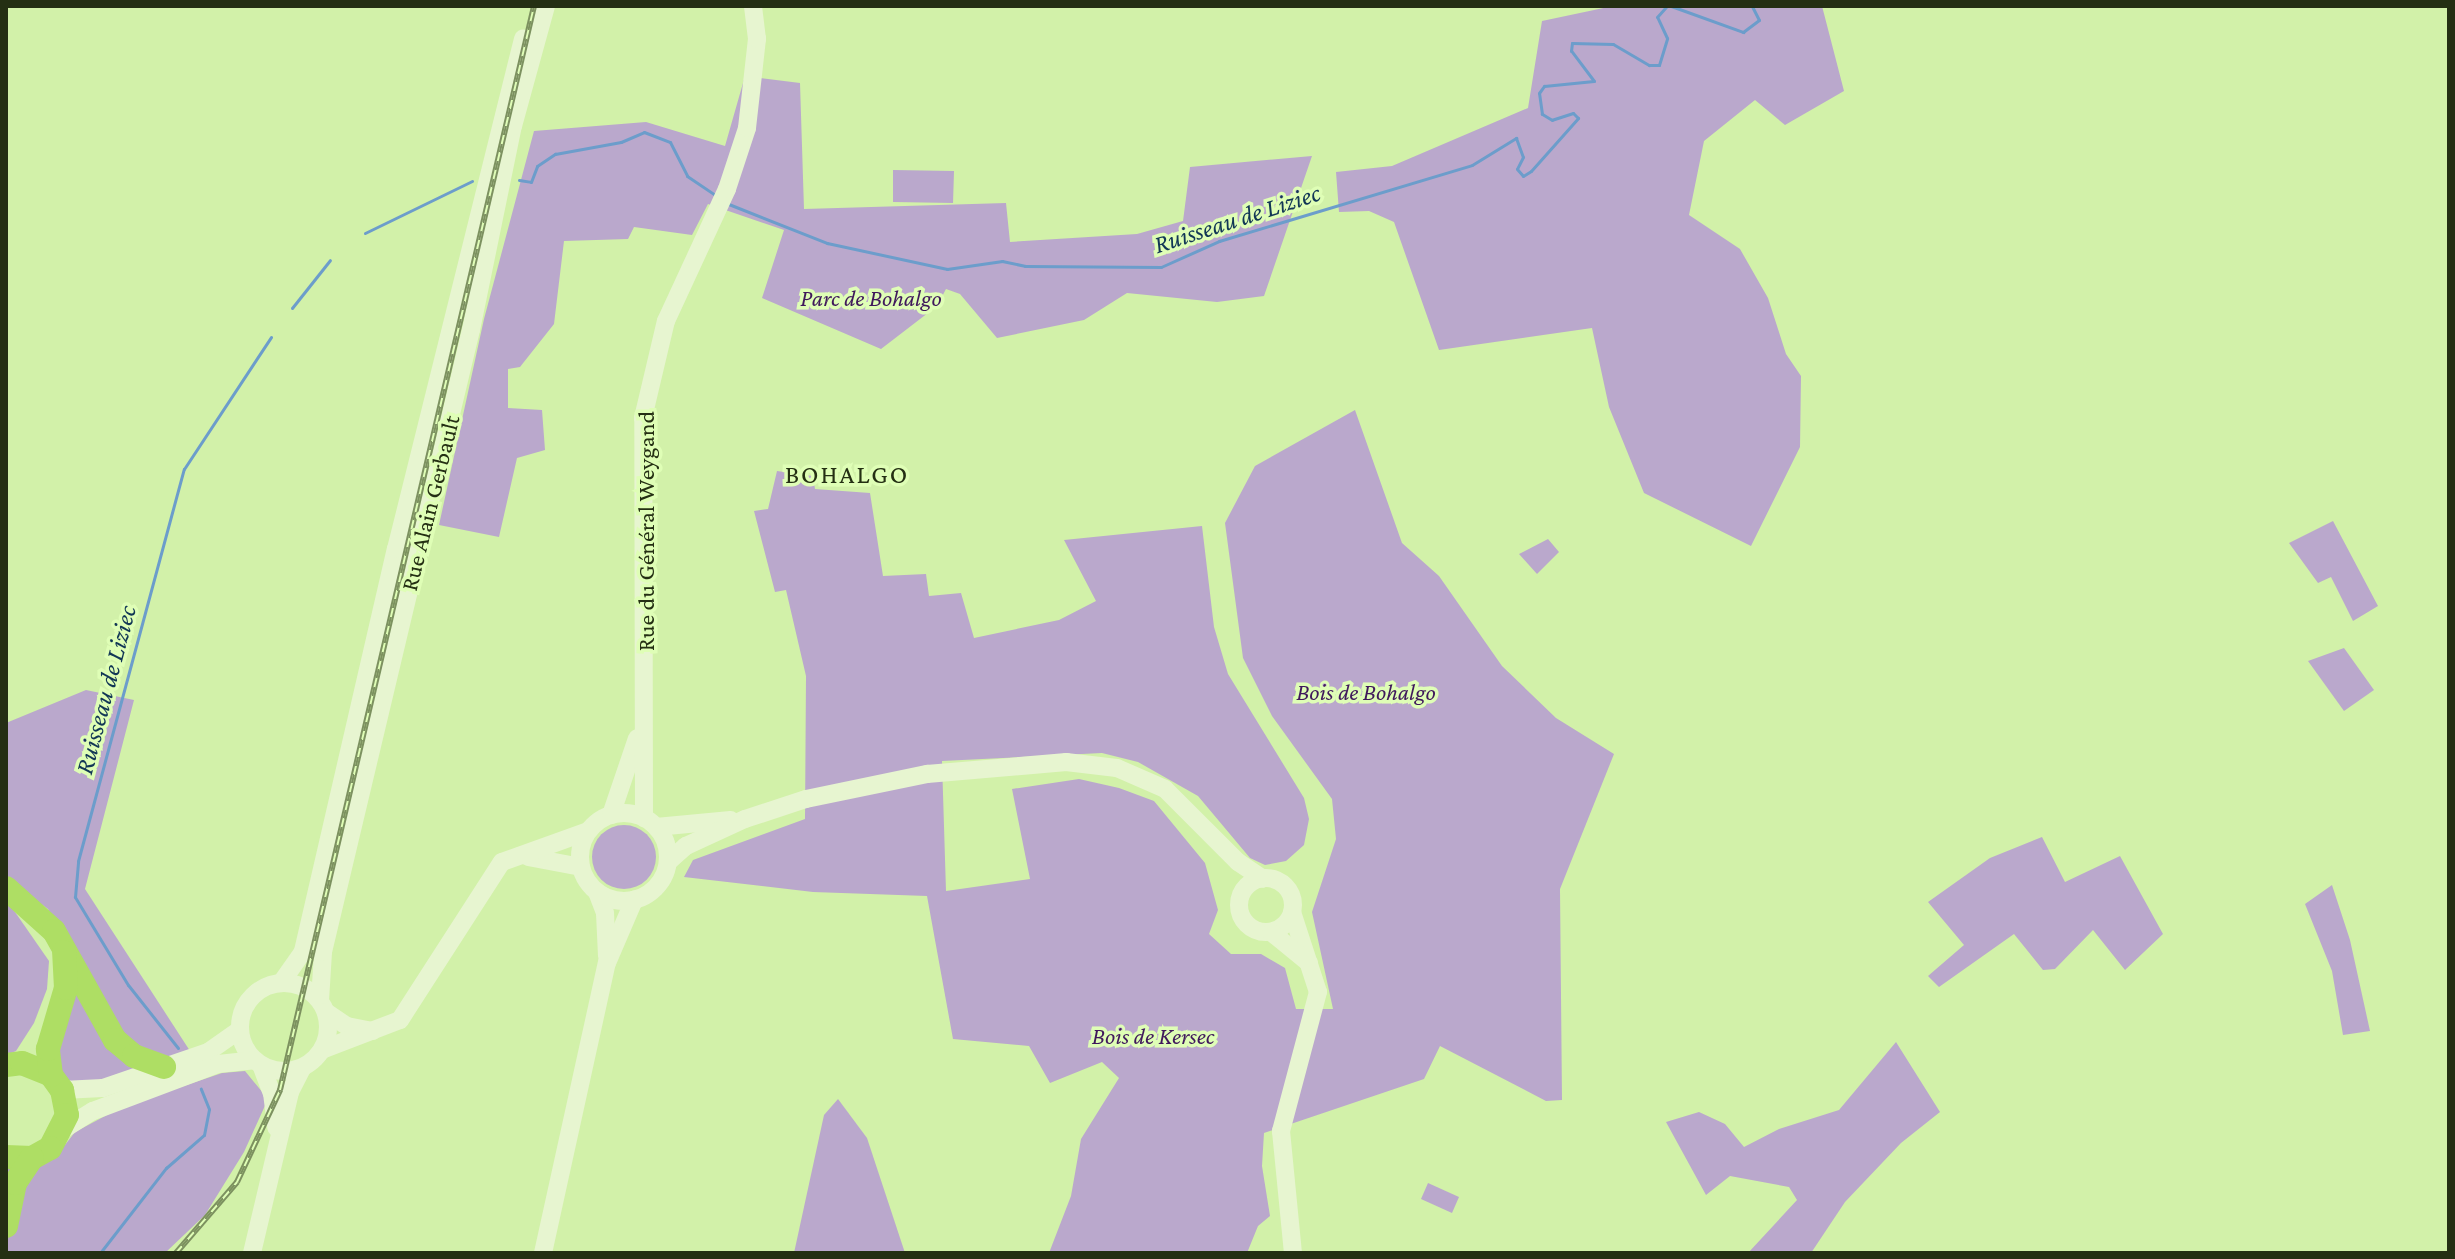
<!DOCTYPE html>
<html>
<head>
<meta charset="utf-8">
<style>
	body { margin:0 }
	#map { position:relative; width:2455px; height:1259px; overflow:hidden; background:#d2f1a9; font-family:"Crimson Pro",serif }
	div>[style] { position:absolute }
	.green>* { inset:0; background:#baa8cc }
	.round { border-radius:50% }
	.stream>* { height:3px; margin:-1.5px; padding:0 1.5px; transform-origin:1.5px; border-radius:1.5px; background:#6c9dcb }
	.secondary>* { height:18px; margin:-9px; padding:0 9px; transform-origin:9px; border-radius:9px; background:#e7f5d0 }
	.secondary>.ring { margin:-9px; padding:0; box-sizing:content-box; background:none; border:18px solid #e7f5d0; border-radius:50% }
	.highway>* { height:24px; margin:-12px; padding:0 12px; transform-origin:12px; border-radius:12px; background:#aede64 }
	.rail>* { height:6px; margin-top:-3px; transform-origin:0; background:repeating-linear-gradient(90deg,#dffeb6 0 9px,#7c915f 0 18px); box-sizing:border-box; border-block:2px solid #7c915f }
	span { translate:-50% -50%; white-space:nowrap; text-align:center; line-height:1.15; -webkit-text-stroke:7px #dffeb6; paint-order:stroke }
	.park-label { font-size:24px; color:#3f185b; font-style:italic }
	.street-label { font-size:24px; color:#242f13 }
	.water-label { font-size:26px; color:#113655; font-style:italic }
	.neighbourhood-label { font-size:26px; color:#242f13; letter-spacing:2px }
	.frame { position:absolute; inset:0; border:8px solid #242f13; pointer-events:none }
</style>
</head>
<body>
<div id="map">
	<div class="green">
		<i style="clip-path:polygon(1613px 6px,1822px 6px,1844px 91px,1785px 125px,1755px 100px,1704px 141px,1689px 215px,1740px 249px,1768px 298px,1786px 354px,1801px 376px,1800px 447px,1751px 546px,1644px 493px,1609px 407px,1592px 328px,1439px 350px,1394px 222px,1369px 211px,1339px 212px,1336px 172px,1392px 166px,1528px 108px,1542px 21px)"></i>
		<i style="clip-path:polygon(745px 76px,800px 83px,804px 209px,1006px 203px,1010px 242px,1137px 234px,1183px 221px,1190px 167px,1312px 156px,1264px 296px,1217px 302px,1127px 293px,1084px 320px,997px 338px,960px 294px,946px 289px,937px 306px,881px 349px,762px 298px,784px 230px,708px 204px,692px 235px,634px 227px,628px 239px,564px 241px,554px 324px,520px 367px,508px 369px,508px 408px,542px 410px,545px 450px,517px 458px,499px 537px,439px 525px,484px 319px,534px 131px,646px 122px,725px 146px)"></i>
		<i style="clip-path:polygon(893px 170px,954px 171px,953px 203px,893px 202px)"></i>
		<i style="clip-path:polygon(1355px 410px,1402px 543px,1439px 576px,1502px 666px,1556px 718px,1614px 754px,1560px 889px,1562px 1100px,1546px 1101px,1440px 1046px,1424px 1079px,1264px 1133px,1262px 1166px,1270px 1216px,1258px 1226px,1247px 1253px,1049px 1253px,1071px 1196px,1081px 1139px,1119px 1078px,1102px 1062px,1050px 1083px,1029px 1046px,953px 1039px,927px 896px,813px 892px,684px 877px,693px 860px,805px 819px,806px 676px,786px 590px,775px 592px,754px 511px,768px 509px,777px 471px,813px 476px,815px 489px,870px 493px,883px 576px,926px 574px,929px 596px,961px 593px,974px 638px,1059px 620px,1096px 601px,1064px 540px,1202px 526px,1214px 627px,1228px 674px,1304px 798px,1309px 819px,1304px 845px,1286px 861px,1265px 865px,1250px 858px,1198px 796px,1138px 762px,1102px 753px,942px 761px,946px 891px,1030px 879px,1012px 789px,1079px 779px,1119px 788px,1154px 801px,1205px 863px,1218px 910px,1209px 934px,1231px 954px,1261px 954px,1285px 968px,1296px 1009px,1333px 1009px,1312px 912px,1336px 839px,1332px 799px,1272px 716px,1243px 658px,1225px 523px,1255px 466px)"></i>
		<i style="clip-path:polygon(2333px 521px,2378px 606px,2353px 621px,2331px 577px,2318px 583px,2289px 543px)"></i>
		<i style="clip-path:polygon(1548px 539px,1559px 552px,1537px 574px,1519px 554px)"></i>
		<i style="clip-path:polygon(2344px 648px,2374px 690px,2344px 711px,2308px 661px)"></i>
		<i style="clip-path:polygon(86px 690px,134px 700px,85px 889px,190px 1051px,85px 1086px,63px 1078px,55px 1061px,68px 943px,48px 909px,6px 878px,6px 723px)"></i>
		<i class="round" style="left:592px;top:825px;width:64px;height:64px"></i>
		<i style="clip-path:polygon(2042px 837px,2065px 882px,2120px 856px,2163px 934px,2125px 970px,2093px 930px,2055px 969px,2043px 970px,2014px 934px,1939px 987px,1928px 976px,1964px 945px,1928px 902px,1990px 858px)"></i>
		<i style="clip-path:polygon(2332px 885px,2350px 940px,2370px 1031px,2343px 1035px,2332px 971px,2305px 904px)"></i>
		<i style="clip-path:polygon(6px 899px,49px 961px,47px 989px,34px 1023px,16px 1051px,6px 1055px)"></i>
		<i style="clip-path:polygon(1896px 1042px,1940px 1112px,1901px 1143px,1845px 1202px,1811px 1253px,1748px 1253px,1797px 1200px,1789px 1187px,1730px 1176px,1706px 1195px,1666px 1122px,1699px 1112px,1725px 1124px,1744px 1147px,1779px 1129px,1839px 1110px)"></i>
		<i style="clip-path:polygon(245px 1071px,268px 1099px,244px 1152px,205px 1215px,165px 1253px,6px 1253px,6px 1168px,58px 1154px,75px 1132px,122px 1107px,222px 1073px)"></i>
		<i style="clip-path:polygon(838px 1099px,867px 1138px,905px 1253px,794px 1253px,824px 1115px)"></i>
		<i style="clip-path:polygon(1428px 1183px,1459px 1197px,1452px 1213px,1421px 1199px)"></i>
	</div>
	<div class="stream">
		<i style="left:1671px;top:6px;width:77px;rotate:19.9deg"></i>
		<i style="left:1743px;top:32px;width:20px;rotate:-37deg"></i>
		<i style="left:1759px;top:20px;width:16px;rotate:-117deg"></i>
		<i style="left:519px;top:180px;width:12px;rotate:9deg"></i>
		<i style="left:531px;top:182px;width:17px;rotate:-69deg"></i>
		<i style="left:537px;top:166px;width:22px;rotate:-34deg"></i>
		<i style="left:555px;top:154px;width:67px;rotate:-10.3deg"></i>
		<i style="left:621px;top:142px;width:25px;rotate:-23deg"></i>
		<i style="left:644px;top:132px;width:28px;rotate:21deg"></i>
		<i style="left:670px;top:142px;width:38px;rotate:63deg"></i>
		<i style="left:687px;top:176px;width:36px;rotate:34deg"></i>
		<i style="left:726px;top:203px;width:109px;rotate:21.6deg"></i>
		<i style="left:827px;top:243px;width:123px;rotate:12.2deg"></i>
		<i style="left:947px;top:269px;width:56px;rotate:-8.3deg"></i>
		<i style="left:1002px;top:261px;width:24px;rotate:12deg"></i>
		<i style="left:1025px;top:266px;width:136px;rotate:0.4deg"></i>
		<i style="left:1161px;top:267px;width:64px;rotate:-24.1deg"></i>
		<i style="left:1219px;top:241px;width:264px;rotate:-16.7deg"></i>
		<i style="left:1472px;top:165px;width:52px;rotate:-31.5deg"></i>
		<i style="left:1516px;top:138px;width:20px;rotate:70deg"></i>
		<i style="left:1523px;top:157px;width:13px;rotate:117deg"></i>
		<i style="left:1517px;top:169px;width:9px;rotate:49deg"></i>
		<i style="left:1523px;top:176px;width:9px;rotate:-32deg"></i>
		<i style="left:1531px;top:171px;width:71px;rotate:-48.4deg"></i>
		<i style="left:1578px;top:118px;width:7px;rotate:-135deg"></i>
		<i style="left:1573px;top:113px;width:22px;rotate:162deg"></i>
		<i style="left:1552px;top:120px;width:12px;rotate:-149deg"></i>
		<i style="left:1542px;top:114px;width:21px;rotate:-98deg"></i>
		<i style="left:1539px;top:93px;width:9px;rotate:-54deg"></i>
		<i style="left:1544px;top:86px;width:50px;rotate:-5.7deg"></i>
		<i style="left:1594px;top:81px;width:38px;rotate:-127deg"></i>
		<i style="left:1571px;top:51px;width:8px;rotate:-83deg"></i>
		<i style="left:1572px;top:43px;width:41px;rotate:1.4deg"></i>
		<i style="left:1613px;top:44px;width:42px;rotate:30.3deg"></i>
		<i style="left:1649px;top:65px;width:10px"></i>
		<i style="left:1659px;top:65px;width:28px;rotate:-73deg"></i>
		<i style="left:1667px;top:38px;width:23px;rotate:-115deg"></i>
		<i style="left:1657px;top:17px;width:15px;rotate:-48deg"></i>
		<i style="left:365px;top:233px;width:119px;rotate:-25.9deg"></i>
		<i style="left:292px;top:308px;width:61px;rotate:-51.6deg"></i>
		<i style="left:178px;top:1048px;width:80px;rotate:-128.4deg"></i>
		<i style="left:128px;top:985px;width:103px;rotate:-121.1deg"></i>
		<i style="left:75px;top:897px;width:36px;rotate:-85deg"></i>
		<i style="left:78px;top:861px;width:406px;rotate:-74.9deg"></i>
		<i style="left:184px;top:469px;width:158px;rotate:-56.6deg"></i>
		<i style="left:100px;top:1253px;width:108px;rotate:-52.2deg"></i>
		<i style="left:166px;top:1168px;width:50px;rotate:-41deg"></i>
		<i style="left:204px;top:1135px;width:26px;rotate:-79deg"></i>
		<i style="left:209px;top:1109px;width:22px;rotate:-112deg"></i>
	</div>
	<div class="secondary">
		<i class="ring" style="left:580px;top:813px;width:70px;height:70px"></i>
		<i style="left:611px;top:815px;width:81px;rotate:-71.3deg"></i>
		<i style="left:644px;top:818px;width:400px;rotate:-90.1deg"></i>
		<i style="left:643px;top:418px;width:100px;rotate:-76.7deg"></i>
		<i style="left:666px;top:321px;width:145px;rotate:-65.2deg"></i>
		<i style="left:727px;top:189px;width:64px;rotate:-71.8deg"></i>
		<i style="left:747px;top:128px;width:90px;rotate:-83.6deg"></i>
		<i style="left:757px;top:39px;width:33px;rotate:-97deg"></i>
		<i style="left:656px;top:827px;width:75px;rotate:-5.3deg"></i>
		<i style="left:528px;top:857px;width:54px;rotate:10.7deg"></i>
		<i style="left:668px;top:862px;width:24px;rotate:-42deg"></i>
		<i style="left:686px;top:846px;width:65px;rotate:-24.6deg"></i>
		<i style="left:745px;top:819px;width:64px;rotate:-18.2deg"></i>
		<i style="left:806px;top:799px;width:124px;rotate:-11.7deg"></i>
		<i style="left:927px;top:774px;width:140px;rotate:-4.9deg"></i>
		<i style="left:1066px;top:762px;width:51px;rotate:6.7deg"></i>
		<i style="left:1117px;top:768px;width:52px;rotate:23.6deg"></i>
		<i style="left:1165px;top:789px;width:103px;rotate:45deg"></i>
		<i style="left:1238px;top:862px;width:30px;rotate:34deg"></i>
		<i class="ring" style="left:1239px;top:878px;width:36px;height:36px"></i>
		<i style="left:597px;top:892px;width:22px;rotate:69deg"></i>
		<i style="left:605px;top:913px;width:43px;rotate:87.3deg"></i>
		<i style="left:1292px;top:912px;width:84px;rotate:72deg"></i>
		<i style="left:1318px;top:992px;width:144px;rotate:104.9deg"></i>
		<i style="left:1281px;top:1131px;width:123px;rotate:84.4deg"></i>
		<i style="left:1271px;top:932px;width:49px;rotate:39.2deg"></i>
		<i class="ring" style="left:240px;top:983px;width:70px;height:70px"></i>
		<i style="left:281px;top:983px;width:39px;rotate:-55deg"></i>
		<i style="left:303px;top:951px;width:413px;rotate:-77deg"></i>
		<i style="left:396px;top:549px;width:526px;rotate:-76.02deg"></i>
		<i style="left:320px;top:1001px;width:49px;rotate:-86.5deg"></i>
		<i style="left:323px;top:952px;width:639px;rotate:-76.62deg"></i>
		<i style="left:471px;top:330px;width:208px;rotate:-78.4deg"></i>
		<i style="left:513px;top:126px;width:124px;rotate:-74.6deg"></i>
		<i style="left:326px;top:1012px;width:25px;rotate:34deg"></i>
		<i style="left:347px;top:1026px;width:26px;rotate:11deg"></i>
		<i style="left:324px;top:1049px;width:81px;rotate:-20.9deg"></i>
		<i style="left:400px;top:1020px;width:188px;rotate:-57.2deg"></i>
		<i style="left:502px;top:862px;width:91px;rotate:-19.8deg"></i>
		<i style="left:261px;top:1065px;width:30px;rotate:69deg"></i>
		<i style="left:272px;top:1093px;width:35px;rotate:83deg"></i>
		<i style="left:62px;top:1090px;width:41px;rotate:-2.8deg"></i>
		<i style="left:103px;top:1088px;width:111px;rotate:-18.9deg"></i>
		<i style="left:208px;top:1052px;width:39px;rotate:-35deg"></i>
		<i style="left:64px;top:1129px;width:34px;rotate:-32deg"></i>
		<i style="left:93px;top:1111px;width:134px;rotate:-20.6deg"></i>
		<i style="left:218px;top:1064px;width:36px;rotate:-6deg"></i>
		<i style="left:252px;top:1253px;width:165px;rotate:-76.7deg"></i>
		<i style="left:290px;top:1092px;width:27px;rotate:-63deg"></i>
		<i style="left:543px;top:1253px;width:297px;rotate:-77.6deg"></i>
		<i style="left:607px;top:963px;width:69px;rotate:-66.8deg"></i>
	</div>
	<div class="highway">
		<i style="left:6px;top:888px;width:64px;rotate:41.9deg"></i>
		<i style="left:54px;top:931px;width:125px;rotate:60.8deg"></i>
		<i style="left:115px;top:1040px;width:25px;rotate:40deg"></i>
		<i style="left:134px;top:1056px;width:32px;rotate:20deg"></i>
		<i style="left:6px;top:1065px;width:16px;rotate:-7deg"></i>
		<i style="left:22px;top:1063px;width:31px;rotate:22deg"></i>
		<i style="left:51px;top:1075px;width:19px;rotate:54deg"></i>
		<i style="left:62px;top:1090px;width:25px;rotate:79deg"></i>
		<i style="left:67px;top:1115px;width:37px;rotate:117deg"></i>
		<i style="left:50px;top:1148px;width:21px;rotate:151deg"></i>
		<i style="left:32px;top:1158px;width:26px;rotate:-178deg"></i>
		<i style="left:51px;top:1075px;width:26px;rotate:-97deg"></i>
		<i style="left:48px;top:1049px;width:64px;rotate:-73.6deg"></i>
		<i style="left:66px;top:988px;width:36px;rotate:-93deg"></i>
		<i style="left:6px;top:1226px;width:44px;rotate:-78.2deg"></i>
		<i style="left:15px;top:1183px;width:30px;rotate:-56deg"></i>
	</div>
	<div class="rail">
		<i style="left:176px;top:1253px;width:94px;rotate:-49.3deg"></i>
		<i style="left:237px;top:1182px;width:102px;rotate:-64.9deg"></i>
		<i style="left:280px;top:1090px;width:1113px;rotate:-76.81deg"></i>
	</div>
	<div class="park-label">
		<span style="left:871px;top:298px">Parc de Bohalgo</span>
		<span style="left:1366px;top:692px">Bois de Bohalgo</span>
		<span style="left:1153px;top:1036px">Bois de Kersec</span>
	</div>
	<div class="street-label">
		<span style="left:430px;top:503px;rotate:-76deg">Rue Alain Gerbault</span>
		<span style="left:646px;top:531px;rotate:-90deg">Rue du Général Weygand</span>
	</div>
	<div class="water-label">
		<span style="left:1237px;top:219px;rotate:-18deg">Ruisseau de Liziec</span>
		<span style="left:106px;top:690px;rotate:-75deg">Ruisseau de Liziec</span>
	</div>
	<div class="neighbourhood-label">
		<span style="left:847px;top:475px">BOHALGO</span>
	</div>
	<div class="frame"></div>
</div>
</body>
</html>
